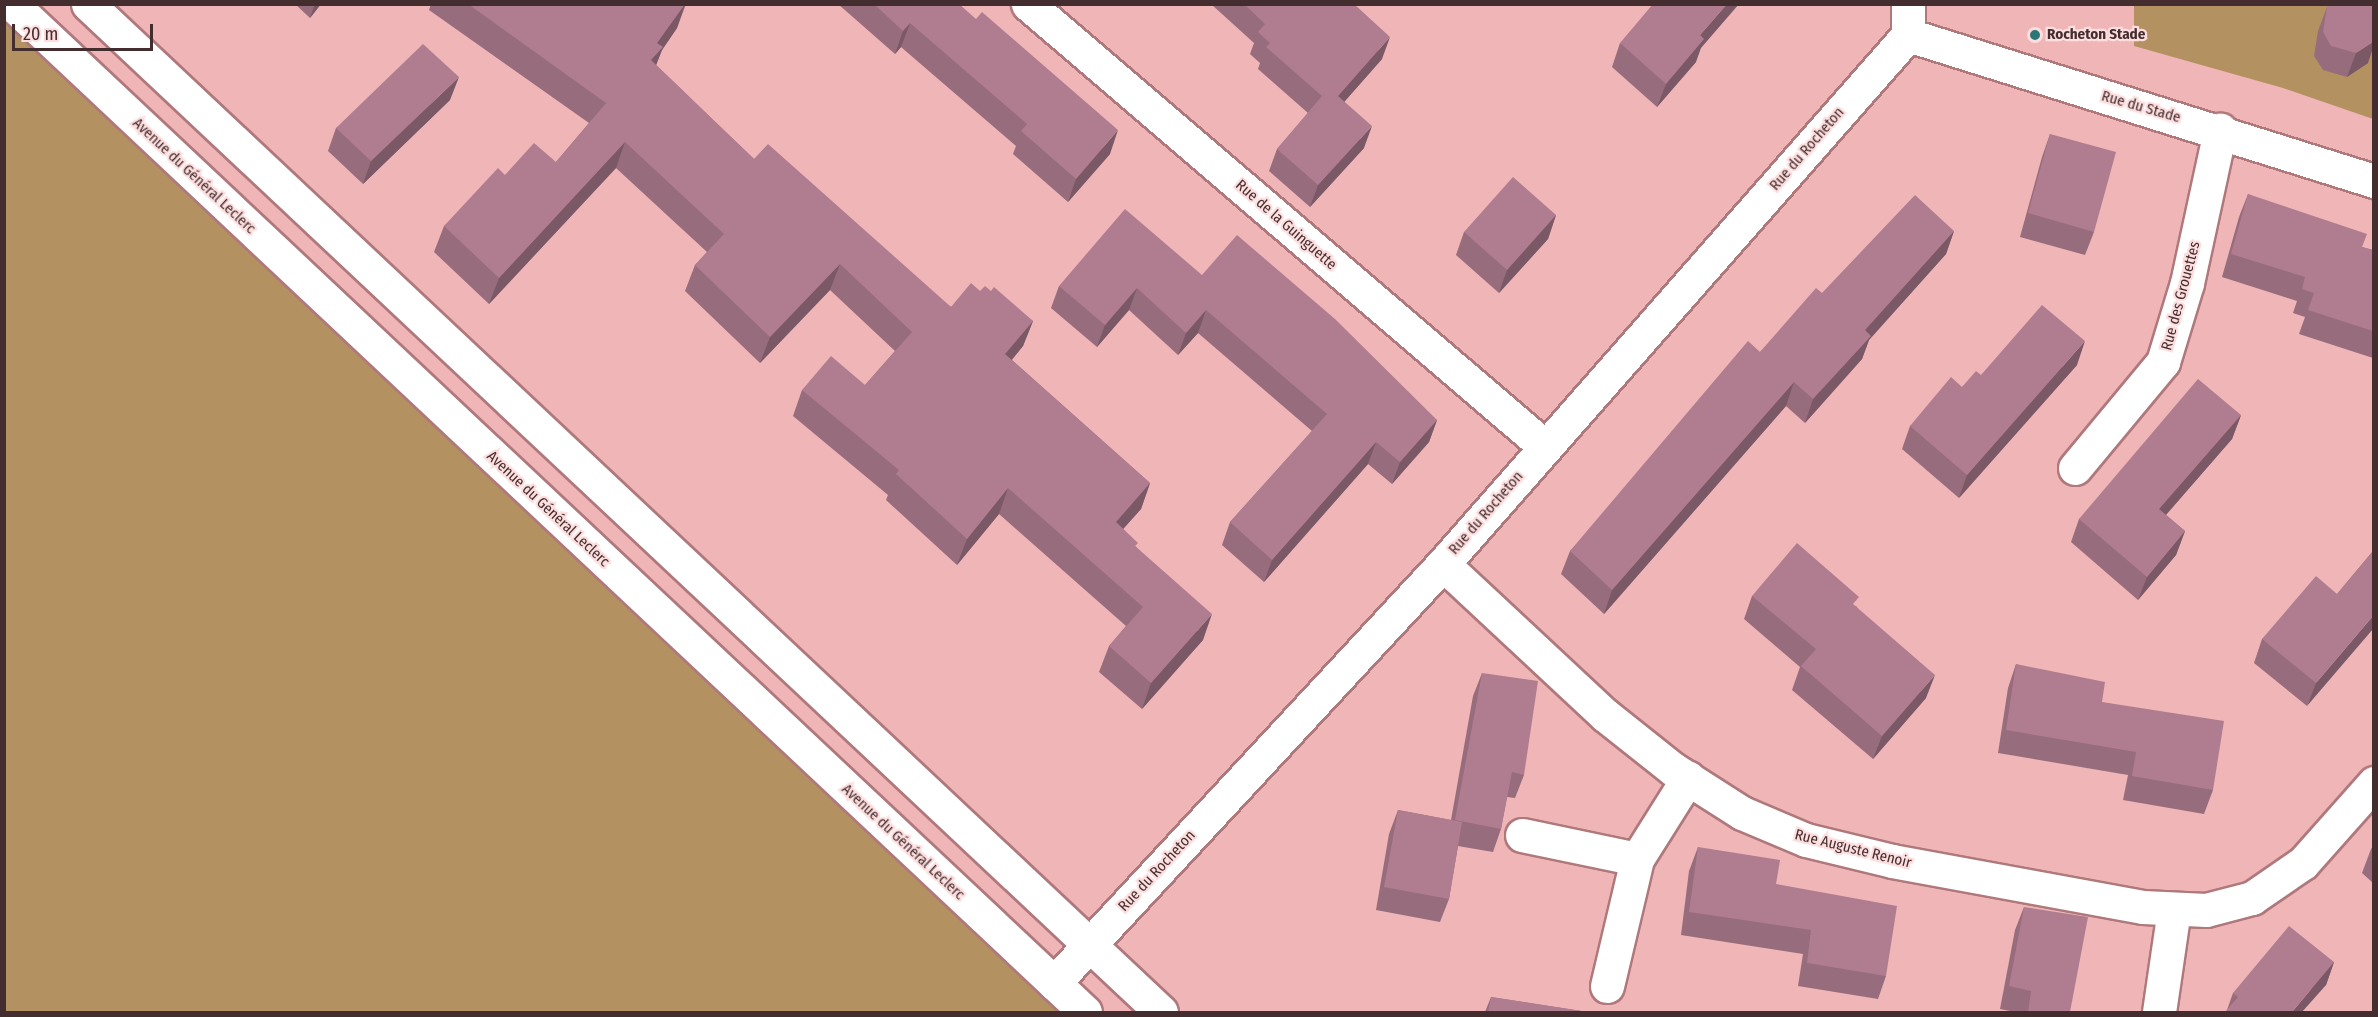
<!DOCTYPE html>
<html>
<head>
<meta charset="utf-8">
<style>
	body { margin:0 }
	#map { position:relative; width:2378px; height:1017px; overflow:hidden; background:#efb5b7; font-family:"Fira Sans Condensed",sans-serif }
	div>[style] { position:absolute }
	.green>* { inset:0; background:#b49161 }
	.roads { filter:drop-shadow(2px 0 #af797c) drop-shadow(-2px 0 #af797c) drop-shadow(0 2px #af797c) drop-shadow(0 -2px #af797c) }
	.minor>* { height:33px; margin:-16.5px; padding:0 16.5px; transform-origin:16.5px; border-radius:16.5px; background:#fff }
	.major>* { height:33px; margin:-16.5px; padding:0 16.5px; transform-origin:16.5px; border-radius:16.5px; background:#fff }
	.wall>* { inset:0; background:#976c7c }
	.shaded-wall>* { inset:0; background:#7b5865 }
	.building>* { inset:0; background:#b07d90 }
	.dots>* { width:16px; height:16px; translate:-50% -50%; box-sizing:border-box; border:3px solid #fddedf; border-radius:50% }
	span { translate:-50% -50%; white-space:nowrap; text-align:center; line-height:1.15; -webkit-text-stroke:4.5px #fddedf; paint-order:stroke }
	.poi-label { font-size:15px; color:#442d2e; font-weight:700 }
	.left { translate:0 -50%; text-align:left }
	.street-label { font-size:15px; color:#442d2e }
	.frame { position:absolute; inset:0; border:6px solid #442d2e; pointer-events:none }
	.scale { position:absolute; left:12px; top:24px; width:141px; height:27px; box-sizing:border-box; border:3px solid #442d2e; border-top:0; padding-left:8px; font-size:18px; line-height:21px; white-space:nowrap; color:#442d2e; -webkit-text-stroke:4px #fddedf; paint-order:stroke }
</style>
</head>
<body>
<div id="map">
	<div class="green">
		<i style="clip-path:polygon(5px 4px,1085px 1012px,5px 1012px)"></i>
		<i style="clip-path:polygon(2134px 5px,2373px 5px,2373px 119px,2283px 88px,2134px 46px)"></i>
	</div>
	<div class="roads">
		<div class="minor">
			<i style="left:1028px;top:4px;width:679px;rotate:40.58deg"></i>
			<i style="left:1908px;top:4px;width:31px;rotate:90deg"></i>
			<i style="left:1908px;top:35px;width:488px;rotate:17.4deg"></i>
			<i style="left:2075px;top:468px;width:138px;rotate:-50.3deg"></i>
			<i style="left:2163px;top:362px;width:83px;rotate:-73.1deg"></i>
			<i style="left:2187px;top:283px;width:157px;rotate:-77.8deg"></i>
			<i style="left:1443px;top:564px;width:221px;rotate:43deg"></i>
			<i style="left:1605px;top:715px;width:87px;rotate:38.5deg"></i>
			<i style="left:1673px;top:769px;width:82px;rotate:32.5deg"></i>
			<i style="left:1742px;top:813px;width:69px;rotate:22.9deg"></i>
			<i style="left:1806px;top:840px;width:89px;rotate:13.7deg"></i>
			<i style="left:1892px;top:861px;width:255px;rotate:10.4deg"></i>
			<i style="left:2143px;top:907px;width:63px;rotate:2.7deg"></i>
			<i style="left:2206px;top:910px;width:48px;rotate:-14.6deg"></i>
			<i style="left:2252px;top:898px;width:62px;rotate:-34.5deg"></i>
			<i style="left:2303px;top:863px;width:107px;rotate:-48.4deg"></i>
			<i style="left:1522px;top:835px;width:117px;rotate:11.8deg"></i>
			<i style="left:1054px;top:983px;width:572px;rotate:-47.13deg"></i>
			<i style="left:1443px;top:564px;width:704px;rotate:-48.68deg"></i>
			<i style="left:1607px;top:986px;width:130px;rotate:-76.7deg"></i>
			<i style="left:1637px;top:859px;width:96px;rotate:-57.8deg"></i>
			<i style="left:2159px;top:1012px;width:104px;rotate:-81.7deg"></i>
		</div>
		<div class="major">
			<i style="left:12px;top:4px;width:1472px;rotate:43.21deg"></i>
			<i style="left:88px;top:4px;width:1472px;rotate:43.21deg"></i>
		</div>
	</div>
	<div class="wall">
		<i style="clip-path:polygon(295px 4px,321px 4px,310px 18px)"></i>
		<i style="clip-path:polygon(431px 4px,686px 4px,677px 28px,662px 50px,656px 65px,754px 159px,951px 307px,980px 291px,991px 291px,1033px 321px,1023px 346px,1012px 360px,1150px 483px,1141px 509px,1123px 529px,1203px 640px,1142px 709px,1099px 672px,1109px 646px,1126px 626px,999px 514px,957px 565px,886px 500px,888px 495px,793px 416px,802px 390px,865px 385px,895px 351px,830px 290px,760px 363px,685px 291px,695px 265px,707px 252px,616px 168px,489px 304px,434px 252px,444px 226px,505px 175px,556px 162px,589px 123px,429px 10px)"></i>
		<i style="clip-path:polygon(838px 4px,959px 4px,1110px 154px,1068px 202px,1013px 154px,1016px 146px,901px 47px,895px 54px)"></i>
		<i style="clip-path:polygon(1211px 4px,1354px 4px,1382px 59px,1344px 102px,1364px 148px,1310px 207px,1269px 171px,1277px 149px,1308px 113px,1258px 69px,1260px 63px,1250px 54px,1254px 43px)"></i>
		<i style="clip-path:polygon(2327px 7px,2368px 63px,2347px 77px,2323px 70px,2314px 56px,2318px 31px)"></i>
		<i style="clip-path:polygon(1620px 43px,1696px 62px,1657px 107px,1612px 67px)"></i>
		<i style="clip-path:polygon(450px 100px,363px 184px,328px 151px,336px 128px)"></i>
		<i style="clip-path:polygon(2050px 134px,2094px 232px,2085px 255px,2020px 237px,2042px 157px)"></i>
		<i style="clip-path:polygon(2248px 194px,2362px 247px,2373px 250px,2373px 358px,2299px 334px,2305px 317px,2293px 313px,2297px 301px,2222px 277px,2239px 217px)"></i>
		<i style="clip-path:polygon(1556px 215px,1548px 239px,1499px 293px,1456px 255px,1464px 232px)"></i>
		<i style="clip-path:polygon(1954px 231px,1946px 254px,1869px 340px,1862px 359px,1805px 423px,1786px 406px,1604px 614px,1561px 574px,1570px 551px,1760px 352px,1822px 293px)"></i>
		<i style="clip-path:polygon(1202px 275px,1437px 420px,1429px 442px,1392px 484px,1368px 464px,1264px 582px,1222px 545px,1230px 522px,1312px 431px,1198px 333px,1178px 355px,1129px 310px,1097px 347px,1051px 308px,1059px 286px)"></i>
		<i style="clip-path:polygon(2077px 365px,1959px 498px,1902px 449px,1910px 426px,1962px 387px,1981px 375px)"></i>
		<i style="clip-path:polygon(2241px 415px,2232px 439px,2166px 515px,2185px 531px,2176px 555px,2138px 600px,2071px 542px,2079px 519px)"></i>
		<i style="clip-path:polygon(2373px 551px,2307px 706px,2254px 663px,2262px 639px,2337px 594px)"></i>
		<i style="clip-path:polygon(1752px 596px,1856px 606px,1926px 698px,1873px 759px,1792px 690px,1800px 667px,1744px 619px)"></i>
		<i style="clip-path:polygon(2016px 664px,2102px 702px,2213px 790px,2204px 814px,2123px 800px,2128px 775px,1998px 753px,2008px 688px)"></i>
		<i style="clip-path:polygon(1482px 673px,1524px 775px,1515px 798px,1507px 797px,1501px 829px,1493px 852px,1458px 846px,1449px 899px,1440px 922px,1376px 910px,1389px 834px,1398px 810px,1451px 820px,1473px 696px)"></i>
		<i style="clip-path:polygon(2373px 846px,2373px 883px,2362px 873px,2371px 849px)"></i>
		<i style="clip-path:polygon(1698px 847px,1776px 884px,1886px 976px,1878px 999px,1798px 986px,1803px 954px,1681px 935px,1689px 871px)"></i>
		<i style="clip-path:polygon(2024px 907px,2070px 1012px,2015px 1012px,2000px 1009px,2015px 930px)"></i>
		<i style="clip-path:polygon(2334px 962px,2326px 985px,2227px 1010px,2233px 993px)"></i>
		<i style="clip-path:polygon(1491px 997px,1588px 1012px,1485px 1012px)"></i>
	</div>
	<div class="shaded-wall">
		<i style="clip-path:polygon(315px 4px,321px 4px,310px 18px)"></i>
		<i style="clip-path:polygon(685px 4px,677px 28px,662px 50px,653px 73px,641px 86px,657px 43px)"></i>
		<i style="clip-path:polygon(1727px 4px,1739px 4px,1701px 48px,1696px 62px,1657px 107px,1666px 84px,1700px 35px)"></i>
		<i style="clip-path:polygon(910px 23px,901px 47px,895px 54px,903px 31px)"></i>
		<i style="clip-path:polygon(1390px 37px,1382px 59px,1330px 118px,1338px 96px)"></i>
		<i style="clip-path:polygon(2373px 42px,2373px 48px,2368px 63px,2347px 77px,2356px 53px)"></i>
		<i style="clip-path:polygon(459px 77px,450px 100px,363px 184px,371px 161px)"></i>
		<i style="clip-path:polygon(1372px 126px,1364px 148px,1310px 207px,1318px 185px)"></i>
		<i style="clip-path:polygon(1118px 130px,1110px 154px,1068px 202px,1076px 179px)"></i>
		<i style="clip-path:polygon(625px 142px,616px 168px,489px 304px,499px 278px)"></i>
		<i style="clip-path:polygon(1556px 215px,1548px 239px,1499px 293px,1507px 270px)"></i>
		<i style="clip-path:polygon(1954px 231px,1946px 254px,1869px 340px,1862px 359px,1805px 423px,1813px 399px,1865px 330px)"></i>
		<i style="clip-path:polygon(840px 264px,830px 290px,760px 363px,770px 337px)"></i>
		<i style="clip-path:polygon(1137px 288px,1129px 310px,1097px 347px,1105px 325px)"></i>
		<i style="clip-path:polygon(1206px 310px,1198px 333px,1178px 355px,1186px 333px)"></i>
		<i style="clip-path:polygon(1033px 321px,1023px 346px,995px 379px,1005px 354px)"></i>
		<i style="clip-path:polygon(2085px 341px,2077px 365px,1959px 498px,1967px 475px)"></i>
		<i style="clip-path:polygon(1794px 382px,1786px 406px,1604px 614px,1612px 590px)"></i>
		<i style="clip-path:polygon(2241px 415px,2232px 439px,2150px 533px,2159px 509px)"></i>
		<i style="clip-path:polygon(1437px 420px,1429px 442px,1392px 484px,1400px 462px)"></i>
		<i style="clip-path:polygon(1376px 442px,1368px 464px,1264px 582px,1272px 560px)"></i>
		<i style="clip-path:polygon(1150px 483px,1141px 509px,1106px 548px,1116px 522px)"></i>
		<i style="clip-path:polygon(1008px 488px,999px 514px,957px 565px,967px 539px)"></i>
		<i style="clip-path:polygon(2185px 531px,2176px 555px,2138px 600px,2147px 577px)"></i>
		<i style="clip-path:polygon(1212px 614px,1203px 640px,1142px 709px,1151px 683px)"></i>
		<i style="clip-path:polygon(2373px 616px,2373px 629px,2307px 706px,2316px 683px)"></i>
		<i style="clip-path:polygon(1935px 675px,1926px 698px,1873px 759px,1882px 736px)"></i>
		<i style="clip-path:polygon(2334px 962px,2326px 985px,2302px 1012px,2292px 1012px)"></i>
	</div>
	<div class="building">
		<i style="clip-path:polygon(468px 4px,685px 4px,657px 43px,663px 47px,651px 60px,754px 159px,768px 144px,951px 307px,971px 283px,980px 291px,985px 286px,991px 291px,994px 287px,1033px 321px,1005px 354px,1150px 483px,1116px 522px,1138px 543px,1135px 546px,1212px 614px,1151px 683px,1109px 646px,1143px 607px,1008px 488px,967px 539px,896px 474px,899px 470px,802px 390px,831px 356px,865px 385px,912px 332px,840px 264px,770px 337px,695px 265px,724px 234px,625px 142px,499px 278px,444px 226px,498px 168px,505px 175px,534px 143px,556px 162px,606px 103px)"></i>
		<i style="clip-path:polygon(874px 4px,959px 4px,976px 19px,982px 12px,1118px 130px,1076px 179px,1021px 131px,1027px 124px,910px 23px,903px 31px)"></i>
		<i style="clip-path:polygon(1244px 4px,1354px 4px,1390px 37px,1338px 96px,1372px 126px,1318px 185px,1277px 149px,1322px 96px,1266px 47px,1270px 43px,1258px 32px,1265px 24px)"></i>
		<i style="clip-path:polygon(1653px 4px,1727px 4px,1700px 35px,1704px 39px,1666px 84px,1620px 43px)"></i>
		<i style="clip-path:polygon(2331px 4px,2373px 4px,2373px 42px,2356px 53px,2331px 46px,2323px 32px,2327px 7px)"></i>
		<i style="clip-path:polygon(423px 44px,459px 77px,371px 161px,336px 128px)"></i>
		<i style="clip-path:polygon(2050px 134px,2116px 152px,2094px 232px,2028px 213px)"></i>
		<i style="clip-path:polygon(1513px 177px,1556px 215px,1507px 270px,1464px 232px)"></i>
		<i style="clip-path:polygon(2248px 194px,2367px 234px,2362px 247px,2373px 250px,2373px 331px,2308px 310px,2314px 293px,2302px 289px,2305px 277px,2231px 254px)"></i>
		<i style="clip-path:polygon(1915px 195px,1954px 231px,1865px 330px,1871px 336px,1813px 399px,1794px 382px,1612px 590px,1570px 551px,1748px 341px,1760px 352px,1816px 288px,1822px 293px)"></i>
		<i style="clip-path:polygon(1125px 209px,1202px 275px,1237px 235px,1335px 319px,1437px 420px,1400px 462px,1376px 442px,1272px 560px,1230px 522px,1327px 414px,1206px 310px,1186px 333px,1137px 288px,1105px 325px,1059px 286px)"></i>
		<i style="clip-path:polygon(2042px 305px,2085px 341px,1967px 475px,1910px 426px,1951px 377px,1962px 387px,1976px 371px,1981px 375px)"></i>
		<i style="clip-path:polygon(2198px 379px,2241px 415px,2159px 509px,2185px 531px,2147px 577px,2079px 519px)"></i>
		<i style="clip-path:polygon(1797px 543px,1859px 597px,1853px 604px,1935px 675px,1882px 736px,1801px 666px,1816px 649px,1752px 596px)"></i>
		<i style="clip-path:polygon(2373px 551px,2373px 616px,2316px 683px,2262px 639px,2316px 576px,2337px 594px)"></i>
		<i style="clip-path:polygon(2016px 664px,2105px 682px,2102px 702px,2224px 721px,2213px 790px,2132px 776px,2136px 752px,2006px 730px)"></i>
		<i style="clip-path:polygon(1482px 673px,1538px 681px,1524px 775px,1512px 772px,1501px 829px,1455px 820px)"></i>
		<i style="clip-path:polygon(1398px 810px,1462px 822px,1449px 899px,1384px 887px)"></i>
		<i style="clip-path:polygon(1698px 847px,1780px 860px,1776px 884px,1897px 906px,1886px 976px,1807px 963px,1811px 930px,1689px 912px)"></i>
		<i style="clip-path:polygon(2024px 907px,2088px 917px,2070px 1012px,2028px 1012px,2031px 991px,2009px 986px)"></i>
		<i style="clip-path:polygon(2289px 926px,2334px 962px,2292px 1012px,2225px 1012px,2238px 997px,2233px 993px)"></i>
		<i style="clip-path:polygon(1491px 997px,1588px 1012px,1488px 1012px)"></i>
	</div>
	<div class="dots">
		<i style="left:2035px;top:35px;background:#2c7676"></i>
	</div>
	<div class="poi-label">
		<span class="left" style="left:2047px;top:35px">Rocheton Stade</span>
	</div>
	<div class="street-label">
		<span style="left:2141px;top:107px;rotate:16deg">Rue du Stade</span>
		<span style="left:1807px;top:149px;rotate:-49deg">Rue du Rocheton</span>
		<span style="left:194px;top:176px;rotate:43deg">Avenue du Général Leclerc</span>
		<span style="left:1286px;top:225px;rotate:41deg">Rue de la Guinguette</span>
		<span style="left:2181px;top:296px;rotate:-75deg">Rue des Grouettes</span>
		<span style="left:548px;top:509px;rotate:43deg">Avenue du Général Leclerc</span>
		<span style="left:1486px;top:513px;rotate:-49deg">Rue du Rocheton</span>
		<span style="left:903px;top:842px;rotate:43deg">Avenue du Général Leclerc</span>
		<span style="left:1853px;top:849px;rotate:14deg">Rue Auguste Renoir</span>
		<span style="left:1157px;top:871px;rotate:-47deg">Rue du Rocheton</span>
	</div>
	<div class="frame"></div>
	<div class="scale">20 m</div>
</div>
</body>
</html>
